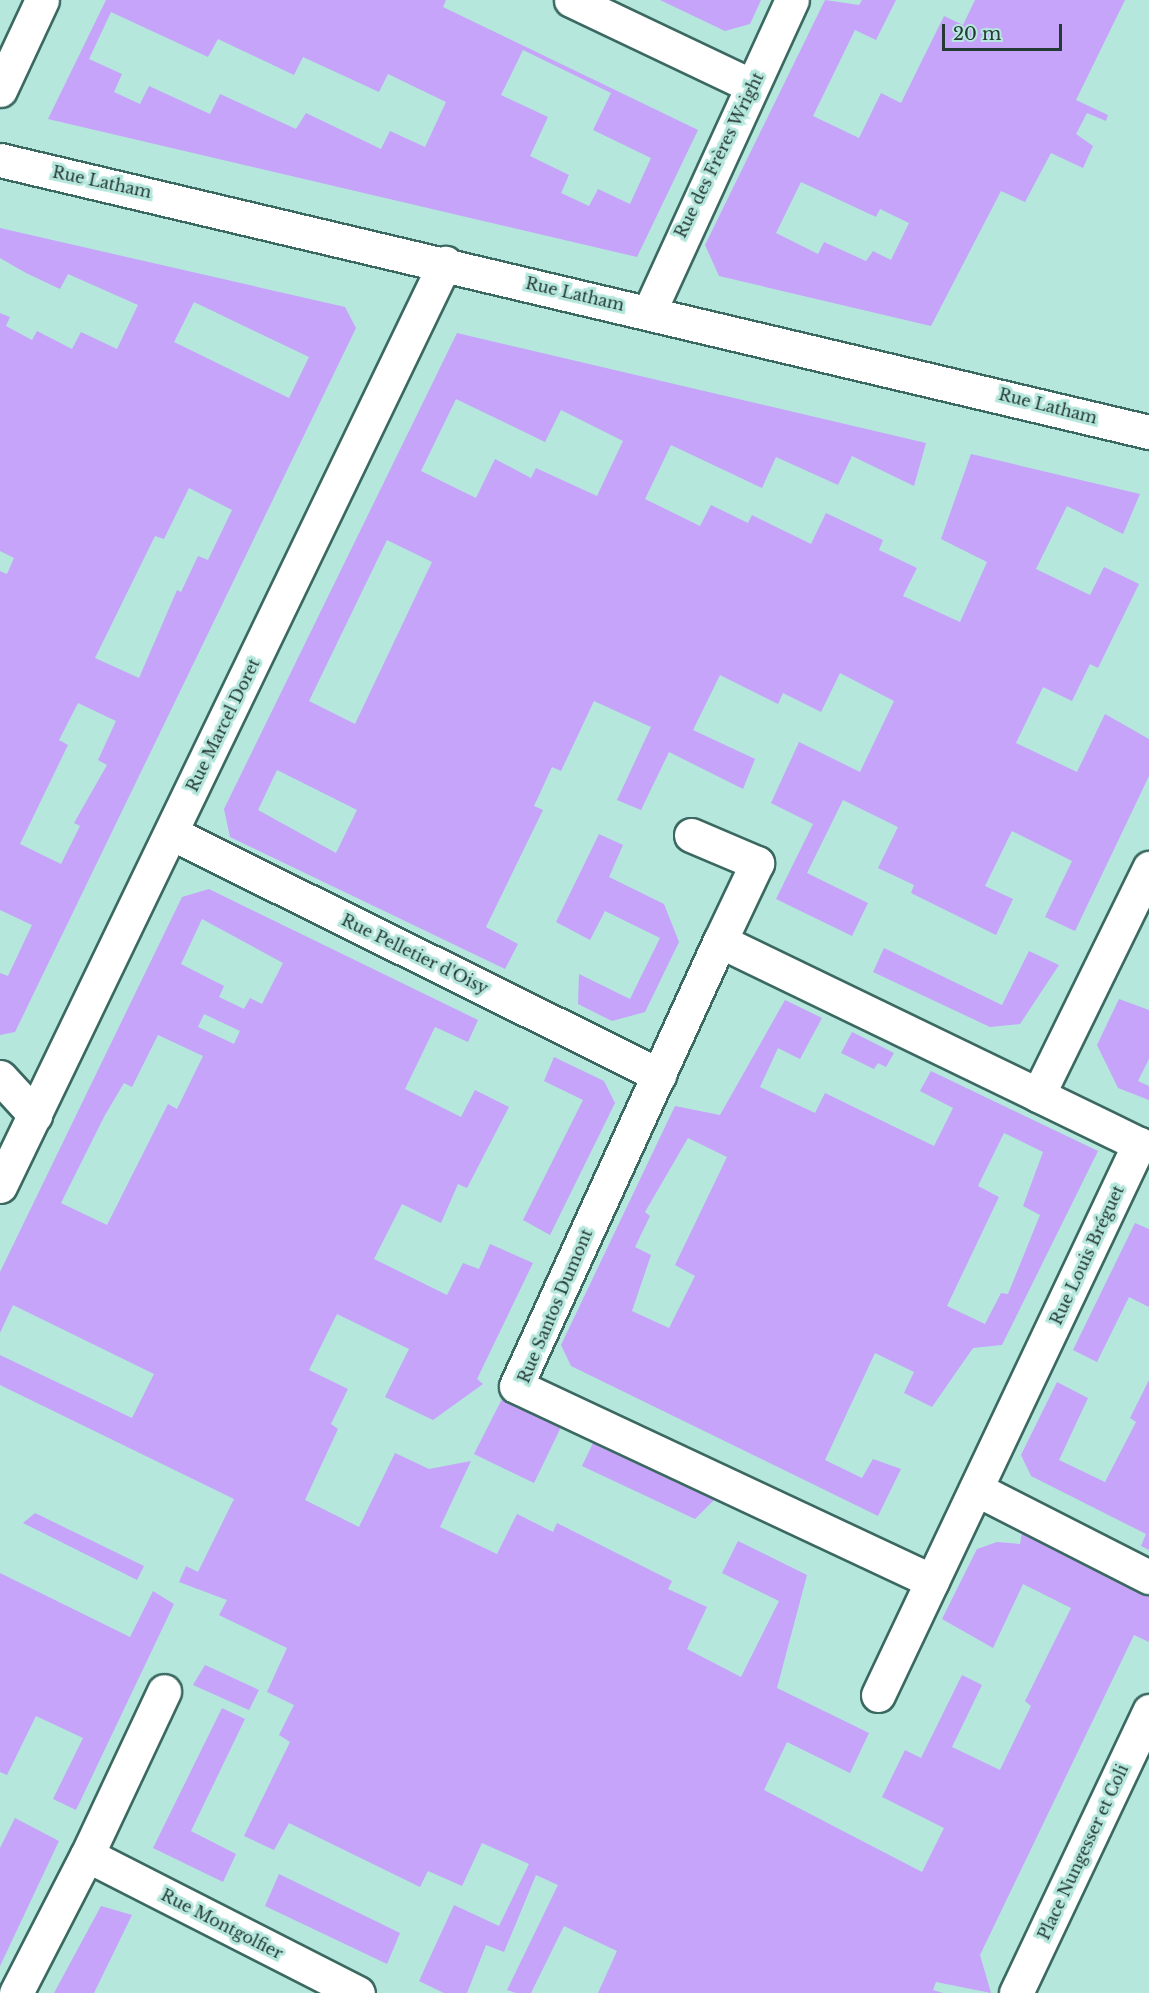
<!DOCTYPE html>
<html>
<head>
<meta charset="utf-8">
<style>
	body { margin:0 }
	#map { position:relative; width:1149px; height:1993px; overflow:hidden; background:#b5e7dd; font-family:"Libre Baskerville",serif }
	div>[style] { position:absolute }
	.green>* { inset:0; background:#c5a4fa }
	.roads { filter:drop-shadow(2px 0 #3b6961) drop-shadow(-2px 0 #3b6961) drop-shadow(0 2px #3b6961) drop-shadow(0 -2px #3b6961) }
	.minor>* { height:33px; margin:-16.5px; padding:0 16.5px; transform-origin:16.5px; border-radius:16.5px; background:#fff }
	span { translate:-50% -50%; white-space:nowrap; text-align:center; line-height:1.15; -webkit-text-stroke:6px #b5e7dd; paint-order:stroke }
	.street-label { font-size:16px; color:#253935 }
	.scale { position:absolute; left:942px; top:24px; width:120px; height:27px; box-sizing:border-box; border:3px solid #253935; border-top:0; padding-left:8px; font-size:18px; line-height:21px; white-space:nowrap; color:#253935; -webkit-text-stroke:4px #b5e7dd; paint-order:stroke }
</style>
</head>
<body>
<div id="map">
	<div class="green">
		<i style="clip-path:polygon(evenodd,106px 0,446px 0,443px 7px,698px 130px,637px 257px,48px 119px,106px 0,111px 12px,208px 57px,218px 39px,294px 75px,303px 57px,379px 92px,388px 74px,446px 102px,425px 147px,390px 131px,381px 149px,306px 113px,296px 129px,220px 94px,210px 114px,149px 86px,140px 104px,114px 92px,122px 74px,89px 59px,111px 12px,106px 0,523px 50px,611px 93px,593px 130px,651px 158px,630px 204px,598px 189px,589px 206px,561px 193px,569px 175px,530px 156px,548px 117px,501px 95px,523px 50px)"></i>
		<i style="clip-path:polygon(660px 0,761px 0,750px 24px,725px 31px)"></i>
		<i style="clip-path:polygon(evenodd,825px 0,859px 5px,862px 0,896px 0,876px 40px,855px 30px,813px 116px,859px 138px,881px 93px,901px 103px,944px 16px,963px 25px,975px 0,1125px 0,1076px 100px,1108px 115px,1106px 121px,1087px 113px,1076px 134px,1093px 146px,1083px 168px,1051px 153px,1025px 202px,1001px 191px,931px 326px,719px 276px,705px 245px,825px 0,801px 182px,876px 217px,880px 209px,909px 223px,891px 260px,873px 251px,866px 261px,824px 242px,818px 254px,776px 233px,801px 182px)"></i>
		<i style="clip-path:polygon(evenodd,0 228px,345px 307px,356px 328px,15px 1032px,0 1035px,0 973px,8px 976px,32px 925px,0 910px,0 571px,7px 574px,14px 558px,0 551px,0 313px,10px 317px,6px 326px,32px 340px,37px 331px,72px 349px,81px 332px,117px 349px,138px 305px,68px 274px,60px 289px,26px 273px,0 258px,0 228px,194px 302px,309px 357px,289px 398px,174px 342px,194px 302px,0 228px,189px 488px,232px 510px,208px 560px,198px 556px,181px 592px,177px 590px,139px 678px,95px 658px,155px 536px,164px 539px,189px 488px,0 228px,78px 703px,116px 721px,98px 760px,107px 765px,74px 823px,80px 826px,61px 864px,20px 844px,68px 745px,59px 740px,78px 703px)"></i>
		<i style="clip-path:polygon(evenodd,457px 333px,926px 443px,914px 486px,852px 456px,838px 485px,776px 457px,762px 488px,671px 445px,645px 499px,700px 526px,711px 505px,748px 523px,752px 515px,811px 544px,826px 513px,883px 540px,879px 550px,917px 568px,903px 596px,960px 622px,987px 562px,941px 539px,971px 454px,1140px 494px,1123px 534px,1067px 506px,1036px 569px,1090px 595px,1104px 567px,1139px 584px,1098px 668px,1090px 664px,1072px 701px,1043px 687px,1016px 743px,1077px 772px,1105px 714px,1149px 739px,1149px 776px,1075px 931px,1045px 917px,1072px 861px,1012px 831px,985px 886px,1013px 899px,996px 935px,911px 893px,914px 885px,878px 868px,898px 827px,843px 800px,807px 873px,868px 903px,852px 936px,776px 899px,813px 824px,771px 803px,799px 742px,860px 772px,894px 701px,840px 673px,821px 712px,783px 693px,778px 704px,720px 675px,693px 730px,755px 759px,743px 789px,669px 752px,641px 810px,617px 800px,651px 727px,594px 701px,561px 771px,552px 767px,534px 806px,543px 810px,486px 927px,518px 944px,505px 969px,230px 837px,224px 809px,457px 333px,456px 399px,545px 442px,561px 410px,623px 441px,597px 496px,536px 468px,531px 478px,495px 459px,476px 498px,421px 471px,456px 399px,457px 333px,387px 540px,432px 562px,355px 724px,309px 701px,387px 540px,457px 333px,277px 770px,357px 810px,336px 853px,258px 810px,277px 770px)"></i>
		<i style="clip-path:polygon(599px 834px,623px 845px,609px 877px,664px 904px,679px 942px,645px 1012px,612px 1021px,578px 1004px,579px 974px,630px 999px,660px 938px,605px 911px,590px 940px,556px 922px)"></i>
		<i style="clip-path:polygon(evenodd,209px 889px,478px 1020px,468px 1042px,435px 1027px,405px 1089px,461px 1117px,475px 1090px,509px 1107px,467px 1188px,458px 1184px,441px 1223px,402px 1204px,374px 1259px,447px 1295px,463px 1263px,479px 1269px,490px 1244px,533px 1263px,477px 1379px,483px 1384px,433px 1420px,385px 1397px,409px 1349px,337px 1314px,309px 1370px,348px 1389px,331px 1424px,338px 1429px,305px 1500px,359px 1527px,395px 1453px,429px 1469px,471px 1461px,440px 1527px,497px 1554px,517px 1514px,553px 1532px,557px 1523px,672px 1581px,668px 1589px,707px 1607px,687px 1649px,741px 1677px,779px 1601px,722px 1573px,738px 1541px,807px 1575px,777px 1688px,869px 1733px,850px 1773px,787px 1742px,764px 1790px,922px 1872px,944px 1828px,882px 1797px,905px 1750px,921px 1758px,962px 1675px,982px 1685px,952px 1747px,1000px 1770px,1031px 1706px,1025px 1701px,1071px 1608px,1023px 1584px,993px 1648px,942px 1619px,977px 1549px,997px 1542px,1020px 1544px,1022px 1533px,1149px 1596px,1149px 1642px,1134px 1635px,980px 1955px,991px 1993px,936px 1982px,933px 1990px,943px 1993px,598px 1993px,617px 1951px,564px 1926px,531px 1993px,516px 1993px,507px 1990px,558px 1885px,536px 1875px,504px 1952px,486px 1945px,467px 1993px,444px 1993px,419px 1981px,454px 1905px,499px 1926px,529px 1864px,482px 1843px,462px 1886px,428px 1871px,420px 1887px,289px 1823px,274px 1850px,244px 1836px,290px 1742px,279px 1735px,294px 1705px,267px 1692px,287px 1648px,219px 1615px,227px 1600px,179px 1582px,186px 1566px,198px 1572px,234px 1499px,0 1385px,0 1355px,132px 1418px,154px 1374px,13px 1305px,0 1333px,0 1272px,182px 897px,209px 889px,202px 919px,283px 963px,262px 1004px,250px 998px,244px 1009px,219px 997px,224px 986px,181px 964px,202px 919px,209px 889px,204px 1014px,240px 1031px,234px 1044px,198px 1027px,204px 1014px,209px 889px,158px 1035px,203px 1056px,177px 1109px,168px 1104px,107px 1225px,61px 1203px,105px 1115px,124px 1083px,132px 1087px,158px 1035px)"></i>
		<i style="clip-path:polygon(884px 948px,1002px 1005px,1029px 951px,1059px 965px,1020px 1024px,990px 1027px,873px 972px)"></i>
		<i style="clip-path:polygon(1119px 999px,1149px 1010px,1149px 1059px,1138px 1081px,1149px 1086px,1149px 1100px,1118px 1088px,1097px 1045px)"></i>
		<i style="clip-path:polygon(evenodd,785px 1000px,822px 1018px,800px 1059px,778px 1048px,760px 1087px,815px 1113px,825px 1093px,934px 1146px,953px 1108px,920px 1091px,931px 1071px,1098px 1151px,1002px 1345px,973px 1348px,932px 1407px,904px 1393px,914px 1372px,875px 1353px,825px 1460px,862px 1478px,873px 1459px,901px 1469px,878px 1516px,571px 1366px,561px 1345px,675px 1106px,720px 1115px,785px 1000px,1004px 1133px,1043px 1152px,1023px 1206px,1040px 1215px,1008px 1294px,1001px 1293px,985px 1324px,947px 1306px,999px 1197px,978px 1186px,1004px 1133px,785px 1000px,688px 1138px,727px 1157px,675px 1265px,695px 1276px,669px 1328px,632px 1311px,651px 1255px,635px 1247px,650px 1216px,645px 1212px,688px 1138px)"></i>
		<i style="clip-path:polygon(852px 1032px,894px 1053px,886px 1067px,878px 1063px,874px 1069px,841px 1053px)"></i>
		<i style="clip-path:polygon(554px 1057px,604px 1081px,615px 1103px,550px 1235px,523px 1220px,583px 1100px,544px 1081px)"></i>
		<i style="clip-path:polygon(1135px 1223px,1149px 1229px,1149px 1307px,1129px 1297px,1097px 1362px,1073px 1350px)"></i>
		<i style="clip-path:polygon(1149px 1380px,1149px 1550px,1141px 1546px,1146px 1534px,1031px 1476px,1021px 1455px,1057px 1382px,1088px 1398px,1059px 1460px,1105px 1482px,1136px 1422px,1130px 1418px)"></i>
		<i style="clip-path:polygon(502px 1399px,561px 1427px,534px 1483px,474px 1454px)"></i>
		<i style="clip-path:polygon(594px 1441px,657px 1471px,715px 1499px,695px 1519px,582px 1466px)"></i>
		<i style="clip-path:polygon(35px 1513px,144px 1566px,137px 1580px,23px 1523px)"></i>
		<i style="clip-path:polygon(0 1573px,130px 1637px,153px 1591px,174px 1604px,76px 1810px,53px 1799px,83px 1738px,36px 1716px,7px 1775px,0 1772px)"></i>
		<i style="clip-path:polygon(205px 1665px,259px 1690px,249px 1710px,193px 1685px)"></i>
		<i style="clip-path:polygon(222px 1708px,245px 1719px,191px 1831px,236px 1854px,223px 1882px,153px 1848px)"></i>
		<i style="clip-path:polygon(15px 1818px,59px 1841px,0 1966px,0 1848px)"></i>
		<i style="clip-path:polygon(279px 1874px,400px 1933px,387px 1964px,265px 1906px)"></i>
		<i style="clip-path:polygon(101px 1906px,132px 1915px,94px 1993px,54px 1993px)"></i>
	</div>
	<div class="roads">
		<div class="minor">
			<i style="left:571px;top:0;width:200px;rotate:25.4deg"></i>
			<i style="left:0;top:90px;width:99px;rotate:-65deg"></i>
			<i style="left:0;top:160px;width:1181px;rotate:13.32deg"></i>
			<i style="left:649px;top:312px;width:343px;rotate:-65.4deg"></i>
			<i style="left:171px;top:833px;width:545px;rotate:26.38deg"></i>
			<i style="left:691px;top:835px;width:72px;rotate:23deg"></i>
			<i style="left:757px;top:863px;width:86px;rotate:115.4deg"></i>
			<i style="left:0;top:1077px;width:52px;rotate:47.4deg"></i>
			<i style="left:0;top:1186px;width:1025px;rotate:-64.26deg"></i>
			<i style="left:976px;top:1489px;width:194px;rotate:27deg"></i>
			<i style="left:932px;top:1581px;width:459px;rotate:-154.9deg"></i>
			<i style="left:516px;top:1386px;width:490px;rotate:-65.4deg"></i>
			<i style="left:720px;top:941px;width:353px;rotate:25.8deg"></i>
			<i style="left:878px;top:1695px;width:610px;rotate:-64.65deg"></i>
			<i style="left:1139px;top:1144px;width:112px;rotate:-154.1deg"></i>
			<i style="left:1038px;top:1095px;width:253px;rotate:-63.9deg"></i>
			<i style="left:87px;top:1855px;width:181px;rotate:-64.8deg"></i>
			<i style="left:16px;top:1993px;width:155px;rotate:-62.8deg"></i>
			<i style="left:87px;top:1855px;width:304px;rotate:27deg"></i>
			<i style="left:1016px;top:1993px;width:312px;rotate:-64.7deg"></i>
		</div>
	</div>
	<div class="street-label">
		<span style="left:719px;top:155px;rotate:-64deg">Rue des Frères Wright</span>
		<span style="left:102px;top:182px;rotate:12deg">Rue Latham</span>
		<span style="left:575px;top:294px;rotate:13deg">Rue Latham</span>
		<span style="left:1048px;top:406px;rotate:14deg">Rue Latham</span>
		<span style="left:223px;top:725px;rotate:-64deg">Rue Marcel Doret</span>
		<span style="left:415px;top:954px;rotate:26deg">Rue Pelletier d'Oisy</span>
		<span style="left:1087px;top:1255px;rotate:-65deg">Rue Louis Bréguet</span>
		<span style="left:555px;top:1306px;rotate:-67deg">Rue Santos Dumont</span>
		<span style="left:1083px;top:1852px;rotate:-65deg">Place Nungesser et Coli</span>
		<span style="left:222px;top:1924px;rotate:27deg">Rue Montgolfier</span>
	</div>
	<div class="scale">20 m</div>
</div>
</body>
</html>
